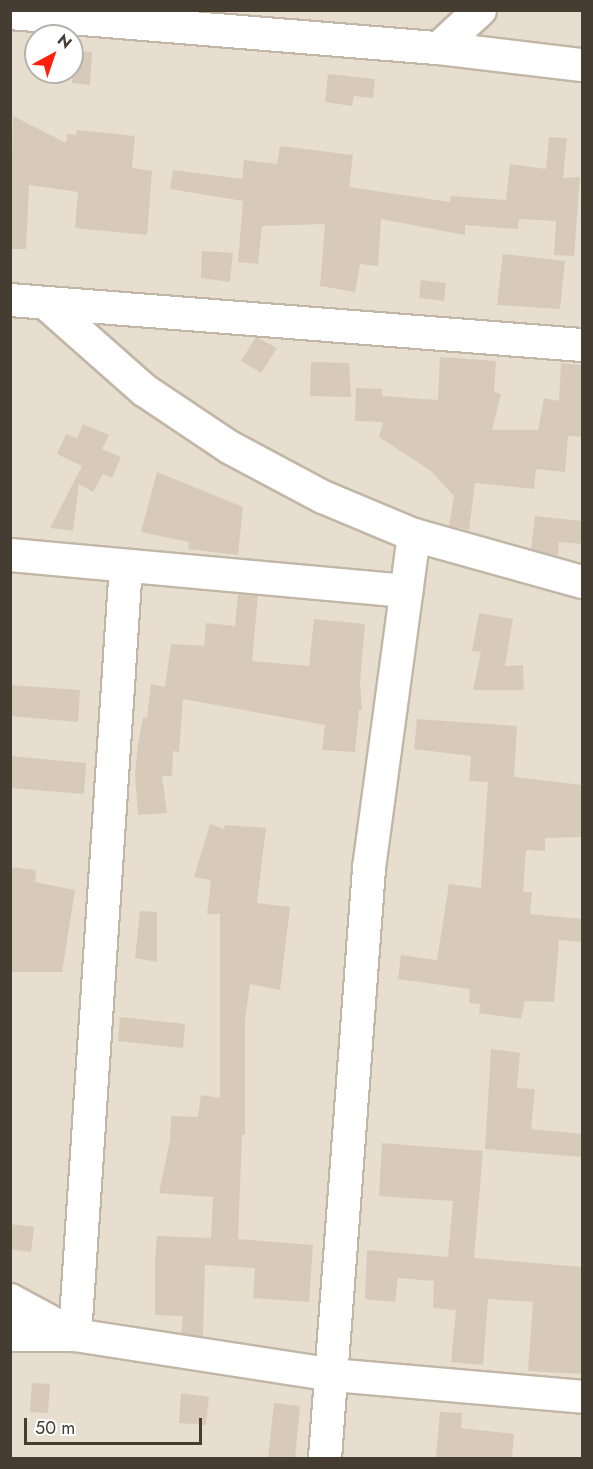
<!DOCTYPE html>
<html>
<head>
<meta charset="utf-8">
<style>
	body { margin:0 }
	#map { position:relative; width:593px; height:1469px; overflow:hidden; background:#f3ece2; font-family:Jost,sans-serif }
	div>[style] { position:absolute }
	.residential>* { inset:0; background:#e7decf }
	.building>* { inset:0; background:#d8cab9 }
	.roads { filter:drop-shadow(2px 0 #c2b6a7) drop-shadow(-2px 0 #c2b6a7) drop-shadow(0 2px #c2b6a7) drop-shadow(0 -2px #c2b6a7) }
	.minor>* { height:32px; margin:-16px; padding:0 16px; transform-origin:16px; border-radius:16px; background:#fff }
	span { translate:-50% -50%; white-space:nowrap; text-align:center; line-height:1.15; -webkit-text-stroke:5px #fff; paint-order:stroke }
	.frame { position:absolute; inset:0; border:12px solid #453c32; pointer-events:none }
	.north { position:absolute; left:24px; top:24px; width:60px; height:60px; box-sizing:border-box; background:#fff; border:2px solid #b5b1ad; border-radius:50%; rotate:40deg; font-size:16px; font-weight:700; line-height:24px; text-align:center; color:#453c32 }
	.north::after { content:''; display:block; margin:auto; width:21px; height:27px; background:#ff1f0d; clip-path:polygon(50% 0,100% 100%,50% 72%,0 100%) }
	.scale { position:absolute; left:24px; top:1418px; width:178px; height:27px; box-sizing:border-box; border:3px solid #453c32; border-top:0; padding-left:8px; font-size:18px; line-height:21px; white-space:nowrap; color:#453c32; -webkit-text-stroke:4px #fff; paint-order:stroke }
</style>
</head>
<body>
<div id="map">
	<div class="residential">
		<i style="clip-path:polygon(evenodd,11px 11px,582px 11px,582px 1458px,11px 1458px,11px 11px,36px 36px,72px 36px,72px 72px,36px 72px,36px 36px)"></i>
	</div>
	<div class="building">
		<i style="clip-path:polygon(72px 51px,92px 52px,90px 85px,72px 83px)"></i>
		<i style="clip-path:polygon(328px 74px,375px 79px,373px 98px,354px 96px,352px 106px,325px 102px)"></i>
		<i style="clip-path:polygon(13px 116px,66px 143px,67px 134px,76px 135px,77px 130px,135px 136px,132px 168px,152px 171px,147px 235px,75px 228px,78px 192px,29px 185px,26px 249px,10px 249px)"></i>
		<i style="clip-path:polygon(549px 137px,567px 138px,563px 178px,580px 177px,574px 256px,554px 255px,556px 221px,519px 219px,518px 229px,465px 225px,465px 235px,381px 219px,378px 266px,360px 264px,355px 292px,320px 286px,325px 224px,262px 226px,258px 264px,238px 262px,243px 201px,170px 189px,173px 170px,242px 179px,244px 160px,277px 164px,280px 146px,353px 155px,349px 187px,450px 202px,451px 196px,506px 200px,510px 164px,546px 169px)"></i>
		<i style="clip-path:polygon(202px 251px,233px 253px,230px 282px,201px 278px)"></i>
		<i style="clip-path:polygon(503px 254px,565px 261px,560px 309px,497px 305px)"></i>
		<i style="clip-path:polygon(421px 280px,446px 283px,444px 301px,419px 298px)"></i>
		<i style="clip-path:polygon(256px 337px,277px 348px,261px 373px,241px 361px)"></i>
		<i style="clip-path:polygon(440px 357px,496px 361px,494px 392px,501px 394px,492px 430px,538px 430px,544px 398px,559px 401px,561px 363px,582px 365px,582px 437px,568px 436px,565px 472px,536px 469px,534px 489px,475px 483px,469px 530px,449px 526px,454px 496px,431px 471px,379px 437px,383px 422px,355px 421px,356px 388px,382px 389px,382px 396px,438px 400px)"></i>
		<i style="clip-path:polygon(311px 362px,349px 363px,351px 397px,310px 396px)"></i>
		<i style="clip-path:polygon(83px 424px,109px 435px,102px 449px,121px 457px,112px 478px,103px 474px,93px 492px,79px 484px,73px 531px,50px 528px,82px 466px,57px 454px,66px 434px,77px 438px)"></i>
		<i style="clip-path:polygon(157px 472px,243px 507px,238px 555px,188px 549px,189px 542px,141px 532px)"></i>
		<i style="clip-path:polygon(535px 516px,582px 521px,582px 544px,559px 542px,558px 556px,531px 549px)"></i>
		<i style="clip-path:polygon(238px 594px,258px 596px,252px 661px,309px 666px,314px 619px,365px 624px,360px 683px,362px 710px,359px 710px,355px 752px,322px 750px,325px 725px,183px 699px,179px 752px,173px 751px,172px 776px,162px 776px,167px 813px,138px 815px,135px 774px,138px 744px,143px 717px,147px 718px,151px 684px,165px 687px,171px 644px,204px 646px,206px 623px,235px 626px)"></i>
		<i style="clip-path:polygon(479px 613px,513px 619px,505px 666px,523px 665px,524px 690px,473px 690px,481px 652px,472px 651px)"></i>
		<i style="clip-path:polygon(10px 685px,80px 690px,78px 722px,10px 716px)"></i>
		<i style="clip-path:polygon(417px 719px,517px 726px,514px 777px,582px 785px,582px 837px,545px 838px,545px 851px,526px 850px,523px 892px,532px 892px,530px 914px,582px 919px,582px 942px,559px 940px,554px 1002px,525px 1001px,521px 1019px,479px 1013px,480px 1004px,469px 1003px,470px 989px,398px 979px,401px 955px,437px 960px,449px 884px,481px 888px,488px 782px,469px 781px,471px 756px,414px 749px)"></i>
		<i style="clip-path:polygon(10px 756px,86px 763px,84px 794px,10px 788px)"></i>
		<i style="clip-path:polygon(210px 824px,224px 829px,225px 825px,266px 828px,257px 903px,290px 907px,280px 990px,250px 984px,245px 1020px,245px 1135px,242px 1135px,238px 1239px,313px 1245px,309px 1302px,253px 1298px,255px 1268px,205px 1265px,203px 1337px,181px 1333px,183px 1316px,155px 1315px,155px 1259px,157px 1236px,211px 1238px,213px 1197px,159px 1193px,170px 1140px,171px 1116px,198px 1117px,201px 1095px,220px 1098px,220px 914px,207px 914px,211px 880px,194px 877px)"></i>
		<i style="clip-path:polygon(10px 867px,36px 870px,35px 882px,75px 890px,62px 972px,10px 972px)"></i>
		<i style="clip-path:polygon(140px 911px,157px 912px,157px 962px,135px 958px)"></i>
		<i style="clip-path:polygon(120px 1017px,185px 1024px,183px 1048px,118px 1041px)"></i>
		<i style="clip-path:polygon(491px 1049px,520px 1053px,517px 1088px,535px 1089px,531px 1129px,582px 1134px,582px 1157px,485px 1149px)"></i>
		<i style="clip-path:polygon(382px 1143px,483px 1151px,474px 1258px,582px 1267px,582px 1374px,528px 1371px,533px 1302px,488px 1299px,483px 1365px,451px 1362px,456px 1310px,433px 1308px,434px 1281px,398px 1278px,395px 1302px,365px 1299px,367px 1250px,448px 1257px,453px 1201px,379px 1196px)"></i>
		<i style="clip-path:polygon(10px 1224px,34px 1227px,31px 1252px,10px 1249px)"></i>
		<i style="clip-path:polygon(32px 1383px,50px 1384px,48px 1413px,30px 1412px)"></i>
		<i style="clip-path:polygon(181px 1393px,209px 1397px,206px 1425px,179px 1423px)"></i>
		<i style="clip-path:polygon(274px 1403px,300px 1406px,295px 1458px,268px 1458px)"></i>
		<i style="clip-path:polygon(440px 1412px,462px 1413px,461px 1428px,514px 1434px,512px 1458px,436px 1458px)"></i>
	</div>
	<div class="roads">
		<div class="minor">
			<i style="left:10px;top:13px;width:430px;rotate:4.7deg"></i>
			<i style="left:439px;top:48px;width:144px;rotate:6.8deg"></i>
			<i style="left:439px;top:48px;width:56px;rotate:-42.8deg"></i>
			<i style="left:10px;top:300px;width:574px;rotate:4.5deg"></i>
			<i style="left:48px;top:305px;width:128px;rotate:41.5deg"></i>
			<i style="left:144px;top:390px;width:102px;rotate:33.8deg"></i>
			<i style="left:229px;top:447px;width:106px;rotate:28deg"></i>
			<i style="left:323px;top:497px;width:99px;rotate:22.7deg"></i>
			<i style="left:414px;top:535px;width:174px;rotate:15.6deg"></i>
			<i style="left:10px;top:555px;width:398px;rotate:5.2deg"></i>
			<i style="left:10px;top:1300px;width:74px;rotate:28.3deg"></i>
			<i style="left:75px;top:1335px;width:771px;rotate:-86.21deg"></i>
			<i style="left:10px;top:1335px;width:65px"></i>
			<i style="left:75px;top:1335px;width:261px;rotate:8.8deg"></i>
			<i style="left:333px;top:1375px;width:250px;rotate:5deg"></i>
			<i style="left:325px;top:1458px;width:592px;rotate:-85.73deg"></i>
			<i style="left:369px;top:868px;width:336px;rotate:-82.3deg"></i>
		</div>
	</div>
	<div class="frame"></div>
	<div class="north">N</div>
	<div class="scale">50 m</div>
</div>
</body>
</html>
